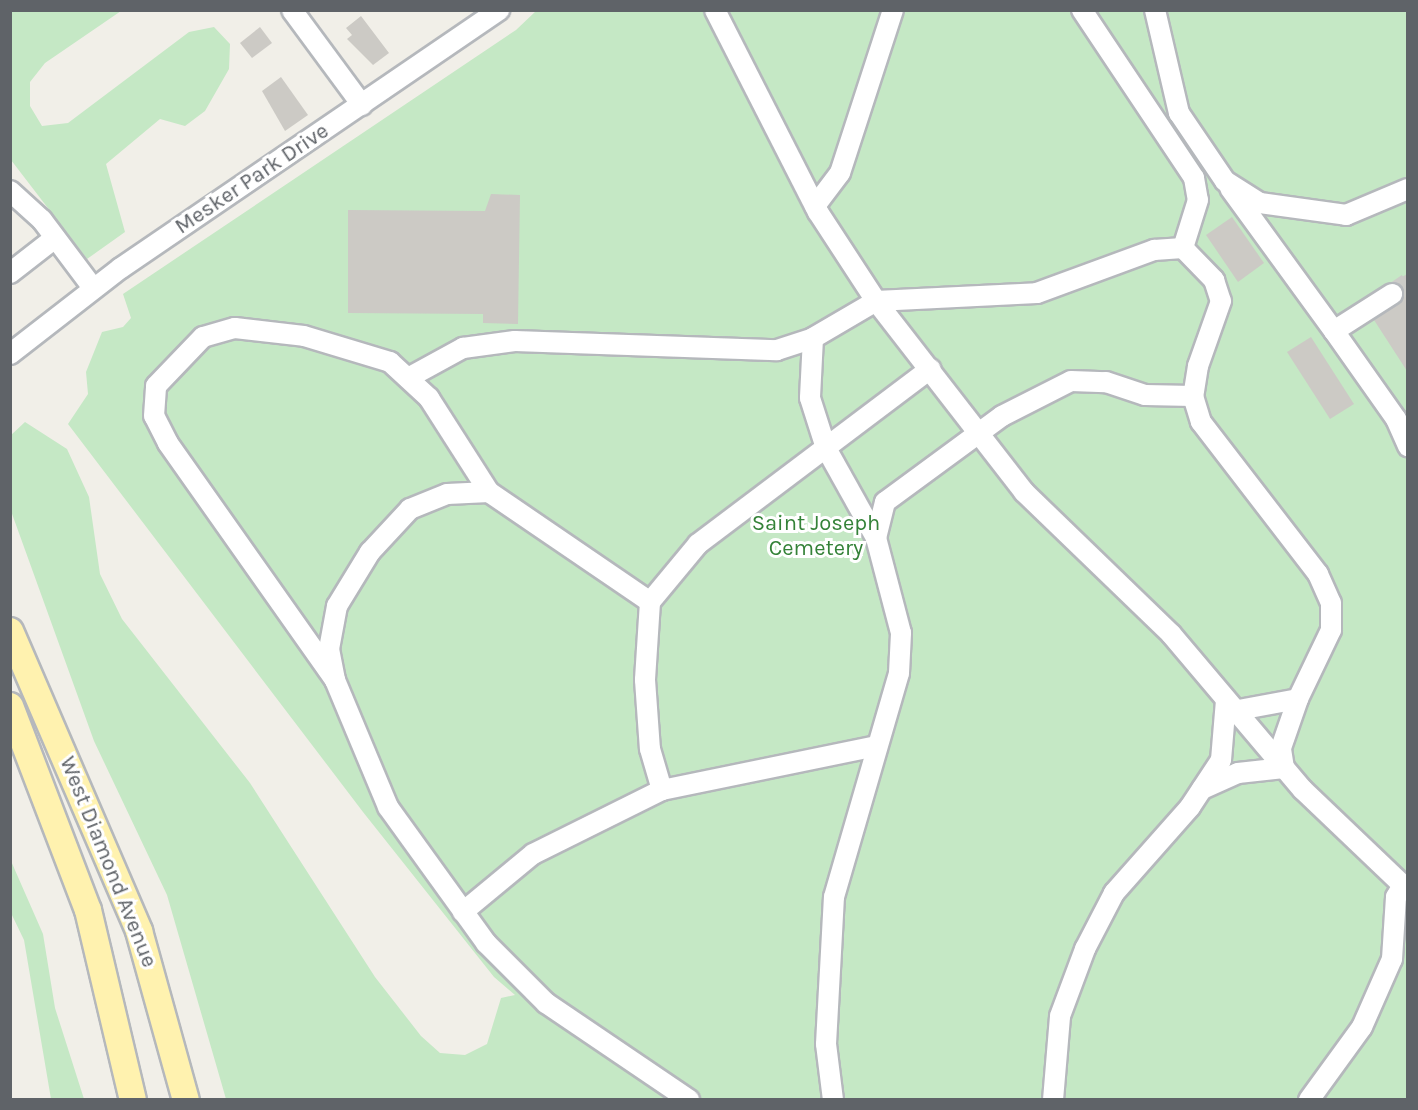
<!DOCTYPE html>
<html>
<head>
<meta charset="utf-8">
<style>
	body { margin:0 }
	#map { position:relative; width:1418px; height:1110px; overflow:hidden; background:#f1efe8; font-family:Karla,sans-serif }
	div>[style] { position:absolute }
	.green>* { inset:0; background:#c5e8c5 }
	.building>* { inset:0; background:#cccac5 }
	.minor-tunnel>* { height:20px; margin-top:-10px; transform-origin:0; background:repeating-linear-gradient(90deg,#ccccc8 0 20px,transparent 0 30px) }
	.roads { filter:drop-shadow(2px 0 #b5b8bc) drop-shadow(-2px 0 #b5b8bc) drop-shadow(0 2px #b5b8bc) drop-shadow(0 -2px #b5b8bc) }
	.minor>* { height:20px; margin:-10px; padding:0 10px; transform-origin:10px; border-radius:10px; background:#fff }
	.major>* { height:26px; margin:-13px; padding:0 13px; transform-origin:13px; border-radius:13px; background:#fff2af }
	span { translate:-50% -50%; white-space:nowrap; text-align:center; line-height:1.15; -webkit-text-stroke:6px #fff; paint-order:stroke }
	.street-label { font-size:22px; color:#5f6368 }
	.park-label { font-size:22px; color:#348238 }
	.frame { position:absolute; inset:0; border:12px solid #5f6368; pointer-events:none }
</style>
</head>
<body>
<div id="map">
	<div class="green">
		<i style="clip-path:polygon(11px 10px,121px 11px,45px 63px,30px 82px,30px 106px,42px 126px,68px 123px,189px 32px,214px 27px,230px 44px,229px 69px,205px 111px,185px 126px,160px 119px,106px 164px,125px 232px,87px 259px,11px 160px)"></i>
		<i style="clip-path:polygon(536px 11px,1407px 11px,1407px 1099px,226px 1099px,167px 895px,94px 741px,11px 511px,10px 436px,25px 422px,67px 449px,89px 497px,100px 574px,122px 619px,250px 783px,375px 977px,421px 1036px,440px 1053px,465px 1055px,487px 1044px,501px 998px,515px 995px,494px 977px,363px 812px,68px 424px,88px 394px,86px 372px,102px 332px,123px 327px,131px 318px,123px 294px,516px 30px)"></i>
		<i style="clip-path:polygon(11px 861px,43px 934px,55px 1008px,84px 1099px,51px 1099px,24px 940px,11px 913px)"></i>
	</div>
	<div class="building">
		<i style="clip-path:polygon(361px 16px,389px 53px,373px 65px,347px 39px,352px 35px,346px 28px)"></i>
		<i style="clip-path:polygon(260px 27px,272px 43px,252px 58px,240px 43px)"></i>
		<i style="clip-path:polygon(281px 77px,308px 115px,285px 131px,262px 91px)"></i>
		<i style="clip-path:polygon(491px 194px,520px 195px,518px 324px,483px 323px,483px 314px,348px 313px,348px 210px,485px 211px)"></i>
		<i style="clip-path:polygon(1232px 217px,1264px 263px,1238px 282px,1206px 235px)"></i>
		<i style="clip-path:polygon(1407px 274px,1407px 371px,1374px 320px,1402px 300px,1402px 288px,1394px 282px)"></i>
		<i style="clip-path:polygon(1311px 337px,1354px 404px,1330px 419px,1287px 352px)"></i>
	</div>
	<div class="minor-tunnel">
		<i style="left:1392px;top:294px;width:19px;rotate:-35deg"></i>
	</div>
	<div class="roads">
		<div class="minor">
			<i style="left:292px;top:10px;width:118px;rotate:53.6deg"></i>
			<i style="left:715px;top:10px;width:227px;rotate:63deg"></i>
			<i style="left:818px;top:212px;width:106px;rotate:56.9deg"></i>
			<i style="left:876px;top:301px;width:242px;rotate:52.2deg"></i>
			<i style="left:1024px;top:492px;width:204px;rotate:44deg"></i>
			<i style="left:1171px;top:634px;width:204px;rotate:49.8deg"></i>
			<i style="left:1303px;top:790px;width:145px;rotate:43.6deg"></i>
			<i style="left:1082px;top:10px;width:202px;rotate:56.3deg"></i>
			<i style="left:1194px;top:178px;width:22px;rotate:80deg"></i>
			<i style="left:1198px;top:200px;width:50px;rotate:107.4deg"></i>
			<i style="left:1155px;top:10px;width:106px;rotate:76.9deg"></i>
			<i style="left:1179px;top:113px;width:82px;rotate:55.9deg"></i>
			<i style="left:1225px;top:181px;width:41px;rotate:32.2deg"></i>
			<i style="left:1260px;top:203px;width:87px;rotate:7.9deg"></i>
			<i style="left:1346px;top:215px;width:67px;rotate:-22.8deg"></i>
			<i style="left:1230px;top:188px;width:177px;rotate:54deg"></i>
			<i style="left:1334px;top:331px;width:69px;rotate:-32.5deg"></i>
			<i style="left:10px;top:191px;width:43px;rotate:42.2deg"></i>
			<i style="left:42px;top:220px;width:85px;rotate:53.1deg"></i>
			<i style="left:815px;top:206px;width:41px;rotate:-52.9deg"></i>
			<i style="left:840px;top:173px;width:171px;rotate:-72deg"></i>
			<i style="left:1183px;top:248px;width:45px;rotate:45.9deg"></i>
			<i style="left:1214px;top:280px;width:22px;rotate:72deg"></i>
			<i style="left:1221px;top:301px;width:69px;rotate:109.5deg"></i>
			<i style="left:1198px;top:366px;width:30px;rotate:99deg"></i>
			<i style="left:1193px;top:396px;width:27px;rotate:73deg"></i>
			<i style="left:1201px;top:422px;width:192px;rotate:52.4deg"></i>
			<i style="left:1318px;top:574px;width:32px;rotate:66deg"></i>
			<i style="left:1331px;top:603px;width:27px;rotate:90deg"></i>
			<i style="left:1331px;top:630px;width:76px;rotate:115.6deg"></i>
			<i style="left:10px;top:273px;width:57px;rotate:-37.9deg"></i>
			<i style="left:1334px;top:331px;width:108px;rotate:54.8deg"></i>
			<i style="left:1396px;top:419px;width:30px;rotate:66deg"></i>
			<i style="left:813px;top:338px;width:60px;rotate:92.9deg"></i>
			<i style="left:810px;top:398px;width:52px;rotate:72.3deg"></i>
			<i style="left:826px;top:448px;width:103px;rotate:60.9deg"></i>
			<i style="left:10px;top:354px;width:140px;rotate:-37.8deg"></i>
			<i style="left:121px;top:268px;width:458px;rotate:-34.3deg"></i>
			<i style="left:408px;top:378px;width:63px;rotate:-28.6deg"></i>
			<i style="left:463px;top:348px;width:52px;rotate:-7.7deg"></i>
			<i style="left:515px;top:341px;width:262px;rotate:2deg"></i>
			<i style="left:777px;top:350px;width:38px;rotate:-18deg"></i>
			<i style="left:813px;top:338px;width:73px;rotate:-30.4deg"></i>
			<i style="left:876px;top:301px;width:161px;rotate:-2.8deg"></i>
			<i style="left:1037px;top:293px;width:125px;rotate:-20.2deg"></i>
			<i style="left:1154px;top:250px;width:29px;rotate:-4deg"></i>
			<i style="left:489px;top:492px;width:42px;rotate:177.3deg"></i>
			<i style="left:447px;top:494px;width:40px;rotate:158deg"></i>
			<i style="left:410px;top:509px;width:59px;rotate:132.9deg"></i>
			<i style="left:370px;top:552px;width:63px;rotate:121.4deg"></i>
			<i style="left:337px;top:606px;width:44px;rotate:100.5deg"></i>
			<i style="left:329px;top:649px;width:32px;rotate:79deg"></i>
			<i style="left:335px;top:680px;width:138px;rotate:67.3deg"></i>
			<i style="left:388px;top:807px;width:168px;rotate:54.2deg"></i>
			<i style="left:486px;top:943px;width:85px;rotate:45deg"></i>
			<i style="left:546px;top:1003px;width:173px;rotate:34.1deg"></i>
			<i style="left:650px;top:602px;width:75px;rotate:-50.4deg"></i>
			<i style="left:698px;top:544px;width:291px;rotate:-37deg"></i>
			<i style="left:335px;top:680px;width:290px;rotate:-125.2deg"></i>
			<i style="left:168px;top:443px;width:30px;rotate:-117deg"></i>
			<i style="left:154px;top:416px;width:30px;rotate:-86deg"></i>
			<i style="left:156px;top:386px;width:68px;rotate:-46.2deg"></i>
			<i style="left:203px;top:337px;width:33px;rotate:-16deg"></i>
			<i style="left:235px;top:328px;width:69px;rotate:6.6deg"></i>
			<i style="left:304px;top:336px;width:90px;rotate:16.8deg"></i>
			<i style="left:390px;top:362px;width:53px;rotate:42.7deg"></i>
			<i style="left:429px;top:398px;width:112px;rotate:57.4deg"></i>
			<i style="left:489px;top:492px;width:195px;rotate:34.3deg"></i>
			<i style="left:650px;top:602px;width:78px;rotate:93.7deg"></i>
			<i style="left:645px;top:680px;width:69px;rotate:85.9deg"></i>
			<i style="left:650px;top:749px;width:43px;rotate:73.7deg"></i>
			<i style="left:662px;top:790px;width:144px;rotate:153.6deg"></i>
			<i style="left:533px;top:854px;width:91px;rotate:140.4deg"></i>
			<i style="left:1202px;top:789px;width:39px;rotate:-24deg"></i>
			<i style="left:1238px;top:773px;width:46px;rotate:-6.2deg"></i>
			<i style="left:1284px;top:768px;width:20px;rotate:-99deg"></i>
			<i style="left:1281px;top:748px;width:52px;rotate:-70.9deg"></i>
			<i style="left:1298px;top:699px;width:66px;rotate:169.5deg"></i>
			<i style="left:662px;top:790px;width:219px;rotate:-11.6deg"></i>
			<i style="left:833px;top:1100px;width:56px;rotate:-97.1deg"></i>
			<i style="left:826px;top:1044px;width:147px;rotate:-86.9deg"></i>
			<i style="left:834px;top:897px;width:233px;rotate:-73.8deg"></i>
			<i style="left:899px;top:673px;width:40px;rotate:-87.1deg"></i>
			<i style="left:901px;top:633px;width:98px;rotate:-104.7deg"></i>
			<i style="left:876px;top:538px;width:37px;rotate:-76deg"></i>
			<i style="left:885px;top:502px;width:145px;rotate:-36.3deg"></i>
			<i style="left:1002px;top:416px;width:77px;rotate:-26.9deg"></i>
			<i style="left:1071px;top:381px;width:35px;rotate:2deg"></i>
			<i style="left:1106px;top:382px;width:41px;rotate:18.4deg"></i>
			<i style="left:1145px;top:395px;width:48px;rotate:1.2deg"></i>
			<i style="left:1053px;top:1100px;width:84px;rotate:-85.2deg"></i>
			<i style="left:1060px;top:1016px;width:72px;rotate:-69.5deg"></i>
			<i style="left:1085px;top:949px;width:63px;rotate:-62.6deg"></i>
			<i style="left:1114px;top:893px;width:115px;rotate:-48.5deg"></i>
			<i style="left:1190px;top:807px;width:56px;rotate:-56.6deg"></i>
			<i style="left:1221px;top:760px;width:59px;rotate:-85.2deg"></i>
			<i style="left:1309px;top:1100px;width:90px;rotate:-54deg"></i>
			<i style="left:1362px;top:1027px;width:74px;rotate:-66.2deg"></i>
			<i style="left:1392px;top:959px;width:62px;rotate:-86.3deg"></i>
			<i style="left:1396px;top:897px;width:14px;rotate:-60deg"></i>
		</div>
		<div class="major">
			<i style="left:10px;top:631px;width:327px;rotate:66.7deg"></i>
			<i style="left:139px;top:931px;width:175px;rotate:74.5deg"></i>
			<i style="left:10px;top:706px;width:218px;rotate:69.1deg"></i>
			<i style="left:88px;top:910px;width:195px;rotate:76.7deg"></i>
		</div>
	</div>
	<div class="street-label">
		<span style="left:252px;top:179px;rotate:-34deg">Mesker Park Drive</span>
		<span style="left:108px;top:862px;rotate:68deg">West Diamond Avenue</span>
	</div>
	<div class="park-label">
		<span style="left:816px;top:536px">Saint Joseph<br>Cemetery</span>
	</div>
	<div class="frame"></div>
</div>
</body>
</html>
